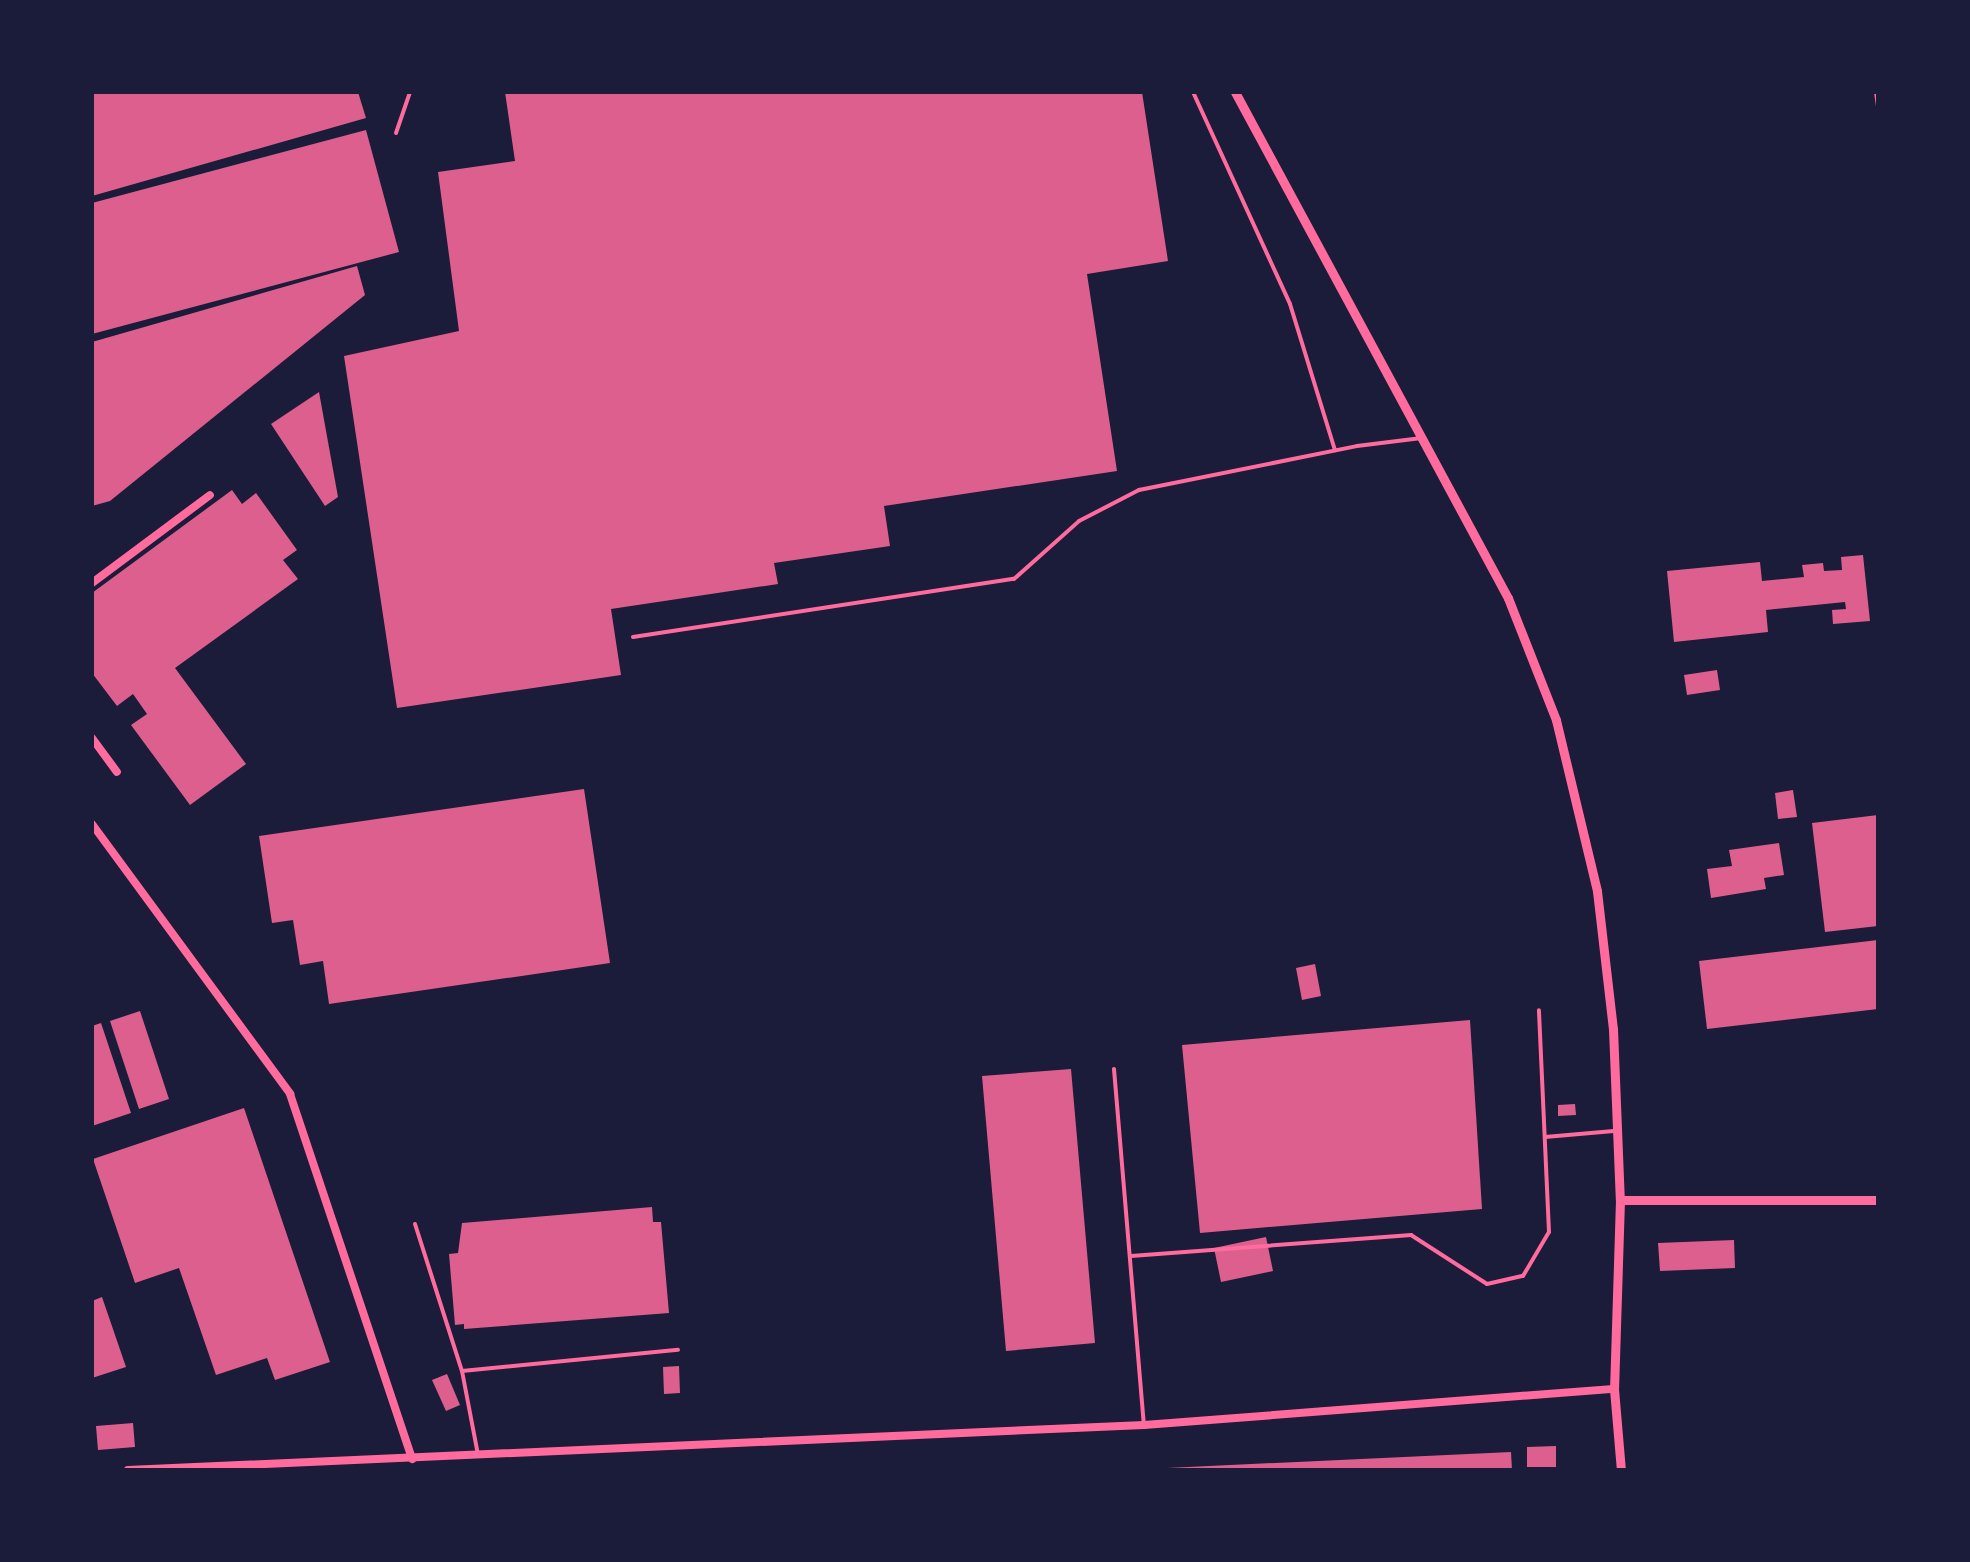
<!DOCTYPE html>
<html>
<head>
<meta charset="utf-8">
<style>
	body { margin:0 }
	#map { position:relative; width:1970px; height:1562px; overflow:hidden; background:#1b1b3a; font-family:Arial,sans-serif }
	div>[style] { position:absolute }
	.building>* { inset:0; background:#dd5f8e }
	.service>* { height:4px; margin:-2px; padding:0 2px; transform-origin:2px; border-radius:2px; background:#ff6b9d }
	.minor>* { height:8px; margin:-4px; padding:0 4px; transform-origin:4px; border-radius:4px; background:#ff6b9d }
	.tertiary>* { height:9px; margin:-4.5px; padding:0 4.5px; transform-origin:4.5px; border-radius:4.5px; background:#ff6b9d }
	span { translate:-50% -50%; white-space:nowrap; text-align:center; line-height:1.15; -webkit-text-stroke:8px #1b1b3a; paint-order:stroke }
	.frame { position:absolute; inset:0; border:94px solid #1b1b3a; pointer-events:none }
</style>
</head>
<body>
<div id="map">
	<div class="building">
		<i style="clip-path:polygon(92px 92px,358px 92px,366px 118px,92px 196px)"></i>
		<i style="clip-path:polygon(505px 92px,1142px 92px,1168px 261px,1087px 274px,1117px 471px,884px 506px,890px 546px,774px 563px,778px 584px,611px 609px,621px 675px,397px 708px,344px 356px,459px 331px,438px 172px,515px 161px)"></i>
		<i style="clip-path:polygon(366px 130px,399px 252px,92px 334px,92px 203px)"></i>
		<i style="clip-path:polygon(357px 266px,365px 295px,110px 501px,92px 506px,92px 342px)"></i>
		<i style="clip-path:polygon(319px 392px,338px 497px,325px 506px,271px 424px)"></i>
		<i style="clip-path:polygon(232px 490px,242px 504px,256px 493px,297px 550px,283px 560px,298px 579px,175px 668px,246px 764px,190px 805px,131px 725px,147px 714px,133px 694px,117px 706px,92px 673px,92px 593px)"></i>
		<i style="clip-path:polygon(1863px 555px,1870px 621px,1833px 624px,1832px 610px,1846px 609px,1845px 602px,1766px 610px,1768px 632px,1674px 642px,1667px 571px,1760px 562px,1762px 581px,1804px 577px,1802px 565px,1823px 563px,1824px 571px,1842px 570px,1841px 557px)"></i>
		<i style="clip-path:polygon(1717px 670px,1720px 690px,1687px 695px,1684px 675px)"></i>
		<i style="clip-path:polygon(584px 789px,610px 963px,329px 1004px,323px 961px,300px 965px,293px 920px,272px 923px,259px 836px)"></i>
		<i style="clip-path:polygon(1793px 790px,1797px 817px,1778px 819px,1775px 793px)"></i>
		<i style="clip-path:polygon(1878px 815px,1878px 926px,1825px 932px,1812px 823px)"></i>
		<i style="clip-path:polygon(1779px 843px,1784px 875px,1764px 878px,1766px 889px,1711px 898px,1707px 869px,1732px 866px,1729px 850px)"></i>
		<i style="clip-path:polygon(1878px 940px,1878px 1009px,1707px 1029px,1699px 961px)"></i>
		<i style="clip-path:polygon(1315px 964px,1321px 996px,1302px 1000px,1296px 968px)"></i>
		<i style="clip-path:polygon(140px 1011px,169px 1099px,139px 1109px,110px 1021px)"></i>
		<i style="clip-path:polygon(1470px 1020px,1482px 1209px,1200px 1233px,1182px 1045px)"></i>
		<i style="clip-path:polygon(101px 1023px,131px 1113px,92px 1126px,92px 1026px)"></i>
		<i style="clip-path:polygon(1071px 1069px,1095px 1343px,1006px 1351px,982px 1076px)"></i>
		<i style="clip-path:polygon(1575px 1104px,1576px 1115px,1558px 1116px,1558px 1105px)"></i>
		<i style="clip-path:polygon(244px 1108px,330px 1362px,275px 1380px,267px 1358px,216px 1375px,179px 1268px,135px 1283px,93px 1159px)"></i>
		<i style="clip-path:polygon(652px 1207px,653px 1222px,661px 1222px,669px 1313px,464px 1329px,464px 1324px,455px 1325px,449px 1254px,458px 1253px,462px 1223px)"></i>
		<i style="clip-path:polygon(1266px 1237px,1273px 1271px,1221px 1282px,1214px 1248px)"></i>
		<i style="clip-path:polygon(1734px 1240px,1735px 1268px,1660px 1271px,1658px 1243px)"></i>
		<i style="clip-path:polygon(102px 1297px,126px 1367px,92px 1378px,92px 1301px)"></i>
		<i style="clip-path:polygon(679px 1366px,680px 1393px,664px 1394px,663px 1367px)"></i>
		<i style="clip-path:polygon(447px 1374px,460px 1405px,446px 1411px,432px 1380px)"></i>
		<i style="clip-path:polygon(133px 1423px,135px 1447px,98px 1450px,96px 1426px)"></i>
		<i style="clip-path:polygon(1556px 1446px,1556px 1467px,1527px 1467px,1527px 1447px)"></i>
		<i style="clip-path:polygon(1511px 1452px,1512px 1470px,1168px 1470px,1167px 1468px)"></i>
	</div>
	<div class="service">
		<i style="left:1193px;top:92px;width:233px;rotate:65.4deg"></i>
		<i style="left:1290px;top:304px;width:153px;rotate:72.9deg"></i>
		<i style="left:1876px;top:92px;width:14px;rotate:82deg"></i>
		<i style="left:396px;top:133px;width:43px;rotate:-71.1deg"></i>
		<i style="left:633px;top:637px;width:385px;rotate:-8.7deg"></i>
		<i style="left:1014px;top:579px;width:87px;rotate:-41.7deg"></i>
		<i style="left:1079px;top:521px;width:68px;rotate:-27.3deg"></i>
		<i style="left:1139px;top:490px;width:222px;rotate:-11.4deg"></i>
		<i style="left:1357px;top:446px;width:65px;rotate:-7deg"></i>
		<i style="left:1114px;top:1069px;width:357px;rotate:85.2deg"></i>
		<i style="left:1545px;top:1137px;width:69px;rotate:-5deg"></i>
		<i style="left:415px;top:1224px;width:154px;rotate:72.3deg"></i>
		<i style="left:462px;top:1371px;width:217px;rotate:-5.6deg"></i>
		<i style="left:1131px;top:1256px;width:281px;rotate:-4.3deg"></i>
		<i style="left:1411px;top:1235px;width:90px;rotate:32.8deg"></i>
		<i style="left:1487px;top:1284px;width:37px;rotate:-13deg"></i>
		<i style="left:1523px;top:1276px;width:51px;rotate:-59.4deg"></i>
		<i style="left:1549px;top:1232px;width:222px;rotate:-92.6deg"></i>
		<i style="left:462px;top:1371px;width:86px;rotate:79.2deg"></i>
	</div>
	<div class="minor">
		<i style="left:92px;top:583px;width:147px;rotate:-36.7deg"></i>
		<i style="left:92px;top:738px;width:42px;rotate:53.7deg"></i>
		<i style="left:92px;top:824px;width:335px;rotate:53.7deg"></i>
		<i style="left:290px;top:1094px;width:385px;rotate:71.5deg"></i>
		<i style="left:128px;top:1470px;width:1017px;rotate:-2.54deg"></i>
		<i style="left:1144px;top:1425px;width:471px;rotate:-4.4deg"></i>
	</div>
	<div class="tertiary">
		<i style="left:1235px;top:92px;width:575px;rotate:61.65deg"></i>
		<i style="left:1508px;top:598px;width:131px;rotate:68.5deg"></i>
		<i style="left:1556px;top:720px;width:176px;rotate:76.5deg"></i>
		<i style="left:1597px;top:891px;width:139px;rotate:83.4deg"></i>
		<i style="left:1613px;top:1029px;width:171px;rotate:87.7deg"></i>
		<i style="left:1620px;top:1200px;width:189px;rotate:91.8deg"></i>
		<i style="left:1614px;top:1389px;width:81px;rotate:85.1deg"></i>
		<i style="left:1620px;top:1200px;width:258px"></i>
	</div>
	<div class="frame"></div>
</div>
</body>
</html>
